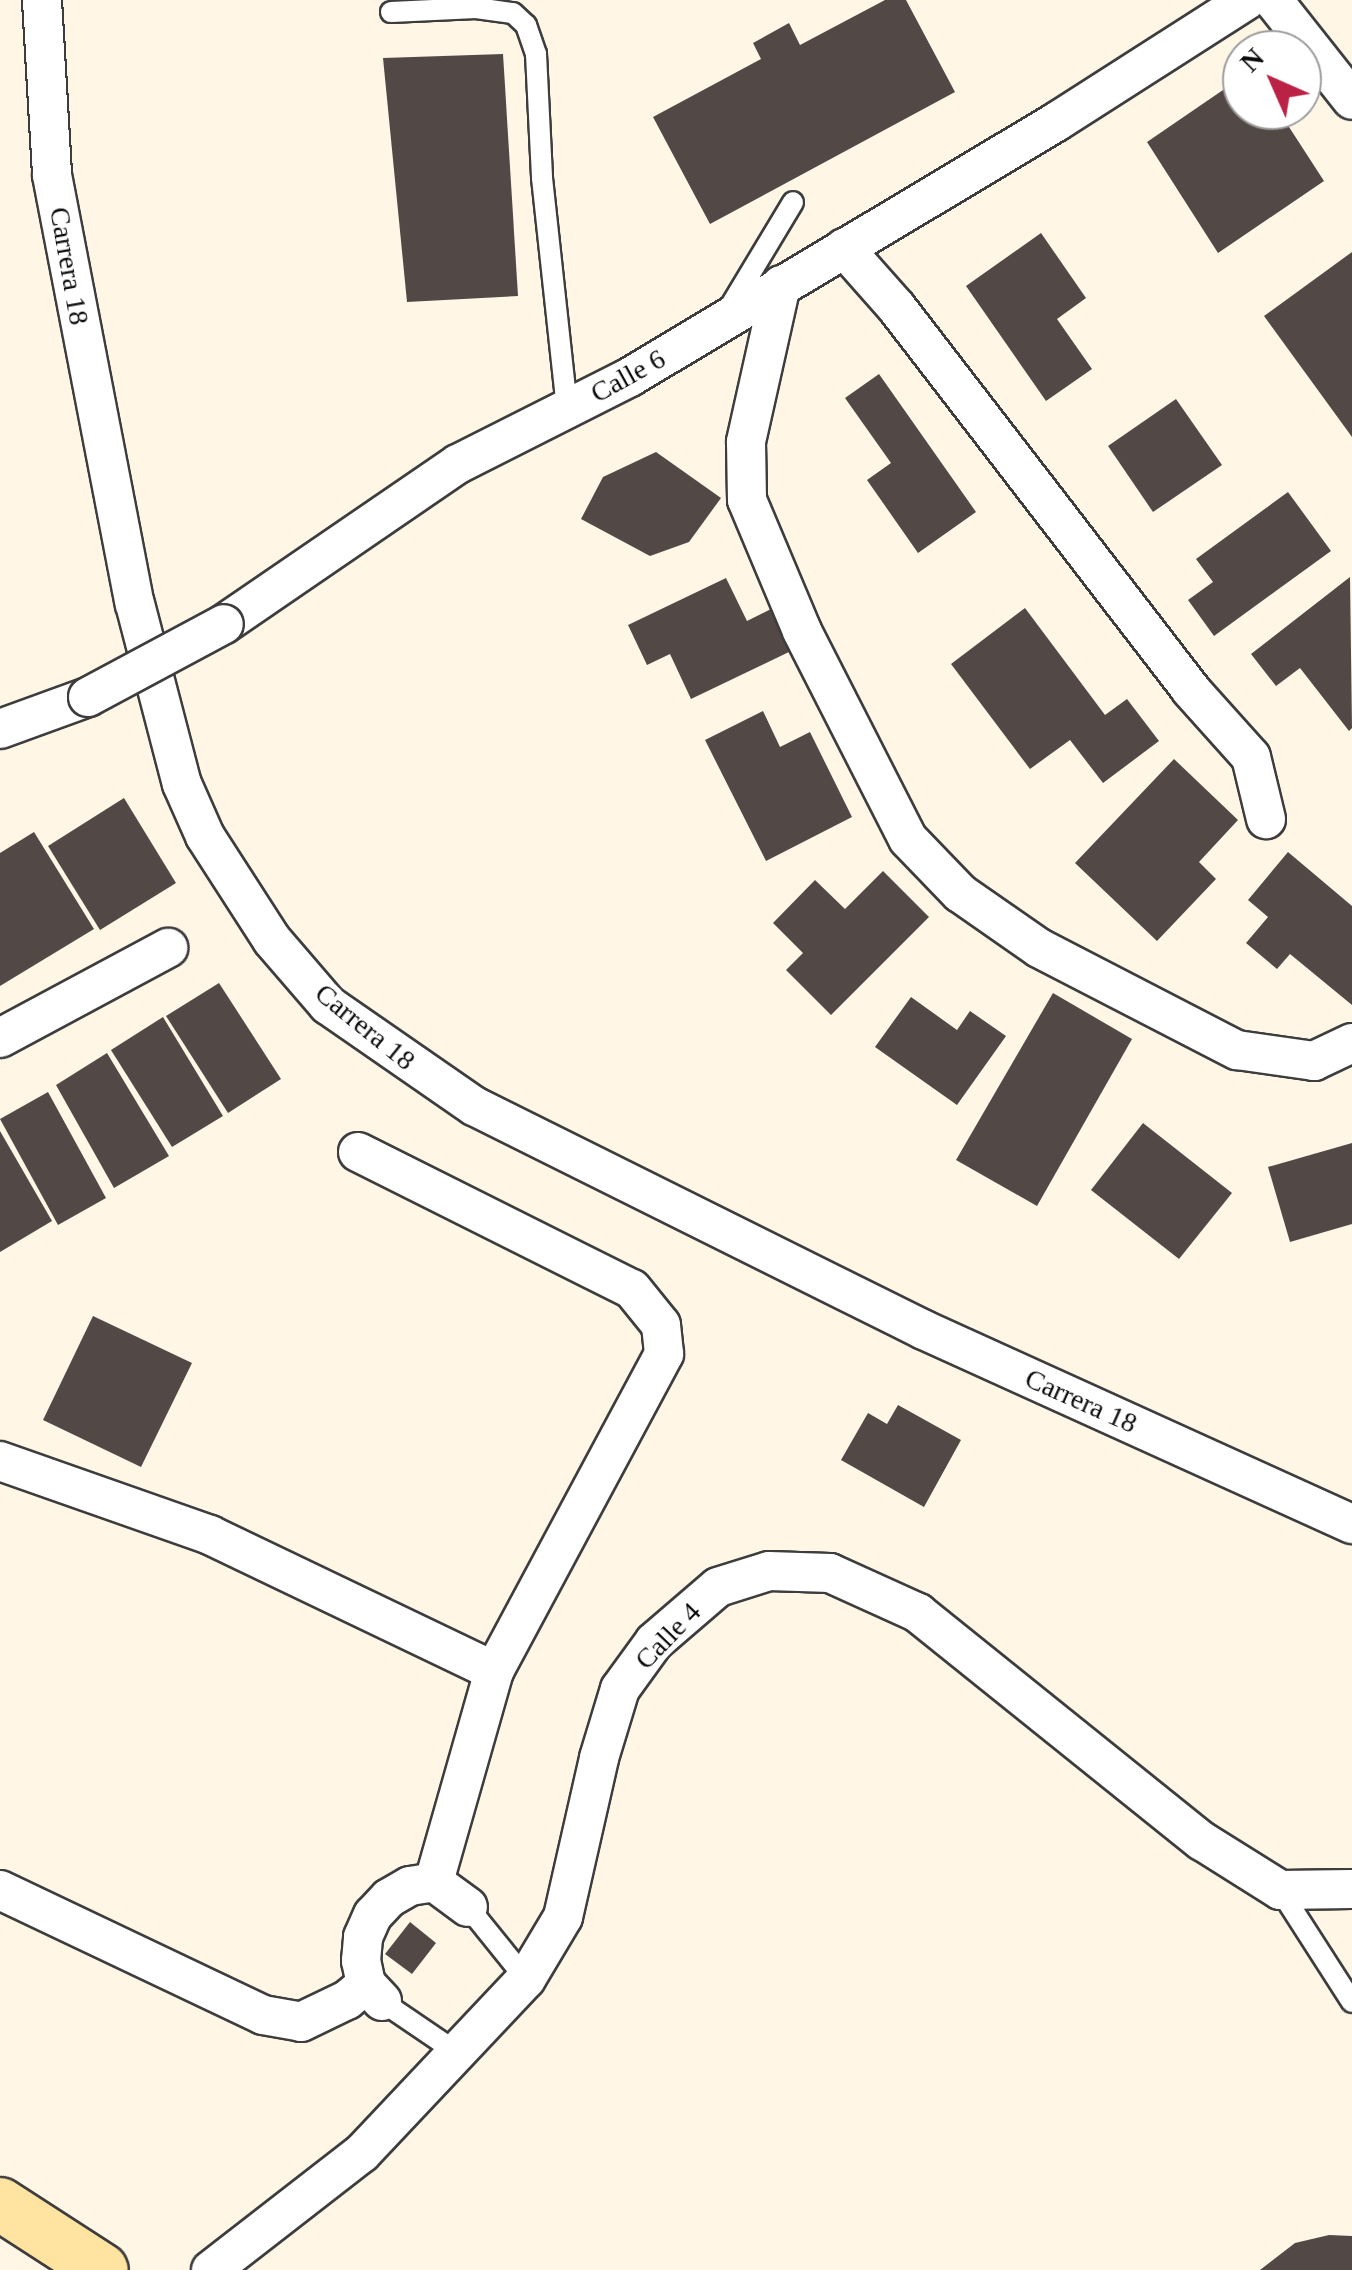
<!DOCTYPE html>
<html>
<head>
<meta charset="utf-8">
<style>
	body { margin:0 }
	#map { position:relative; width:1352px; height:2270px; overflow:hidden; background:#fff6e6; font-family:Georgia,serif }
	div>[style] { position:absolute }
	.building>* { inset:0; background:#524946 }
	.roads { filter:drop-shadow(2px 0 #3d3d3d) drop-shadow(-2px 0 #3d3d3d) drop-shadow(0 2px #3d3d3d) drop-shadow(0 -2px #3d3d3d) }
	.lane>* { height:20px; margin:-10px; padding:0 10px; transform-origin:10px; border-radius:10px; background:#fff }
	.street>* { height:38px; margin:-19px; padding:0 19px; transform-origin:19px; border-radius:19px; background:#fff }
	.secondary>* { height:52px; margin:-26px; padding:0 26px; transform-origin:26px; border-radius:26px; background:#ffe3a1 }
	.bridges { filter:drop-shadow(2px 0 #3d3d3d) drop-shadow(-2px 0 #3d3d3d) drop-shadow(0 2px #3d3d3d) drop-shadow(0 -2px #3d3d3d) }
	.street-bridge>* { height:38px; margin:-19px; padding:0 19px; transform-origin:19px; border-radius:19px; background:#fff }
	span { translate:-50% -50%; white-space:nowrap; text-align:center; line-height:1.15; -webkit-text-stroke:10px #fff; paint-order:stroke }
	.street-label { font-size:28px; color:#0a0a0a }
	.north { position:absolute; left:1222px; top:30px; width:100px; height:100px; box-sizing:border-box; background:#fff; border:2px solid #9d9d9d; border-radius:50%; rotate:315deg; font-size:28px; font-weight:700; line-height:40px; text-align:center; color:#0a0a0a }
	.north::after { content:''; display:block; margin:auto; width:35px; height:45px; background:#ba2145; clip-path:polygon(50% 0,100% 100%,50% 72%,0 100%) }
</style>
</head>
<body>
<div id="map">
	<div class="building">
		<i style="clip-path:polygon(885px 0,906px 0,955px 92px,710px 224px,653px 117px,761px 59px,753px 43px,789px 23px,800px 45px)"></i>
		<i style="clip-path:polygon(503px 54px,518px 296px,407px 302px,383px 58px)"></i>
		<i style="clip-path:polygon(1242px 77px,1242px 110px,1278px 110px,1324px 181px,1218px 253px,1147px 142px)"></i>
		<i style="clip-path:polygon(1041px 233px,1086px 298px,1057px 319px,1092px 369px,1046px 401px,966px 286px)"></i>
		<i style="clip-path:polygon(1352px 252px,1352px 437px,1264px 316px)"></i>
		<i style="clip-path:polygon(879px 374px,976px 512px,918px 553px,867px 480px,891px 463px,845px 398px)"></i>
		<i style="clip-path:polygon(1176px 399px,1222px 465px,1153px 512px,1108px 446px)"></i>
		<i style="clip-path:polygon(656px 452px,721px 498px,689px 542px,650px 556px,581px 519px,603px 477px)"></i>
		<i style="clip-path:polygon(1288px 492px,1331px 551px,1214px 636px,1188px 600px,1213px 582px,1196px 559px)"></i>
		<i style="clip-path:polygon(1350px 577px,1352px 728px,1349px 731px,1300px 668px,1276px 686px,1251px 654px)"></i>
		<i style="clip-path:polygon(726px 578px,747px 621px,771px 609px,791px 651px,691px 699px,670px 654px,647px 665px,628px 625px)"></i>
		<i style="clip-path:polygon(1025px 608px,1105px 715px,1127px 699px,1159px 741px,1103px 783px,1070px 740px,1030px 769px,951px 664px)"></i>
		<i style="clip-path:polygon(763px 711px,780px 747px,810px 732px,852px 817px,766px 861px,705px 740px)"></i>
		<i style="clip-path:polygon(1174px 759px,1238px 820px,1199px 862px,1216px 879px,1157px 941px,1075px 863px)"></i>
		<i style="clip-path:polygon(124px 798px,176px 883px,100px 930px,48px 846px)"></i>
		<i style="clip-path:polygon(34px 832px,94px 929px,0 986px,0 853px)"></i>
		<i style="clip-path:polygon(1288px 852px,1352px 906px,1352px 1005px,1290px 954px,1277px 969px,1246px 943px,1268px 917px,1248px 900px)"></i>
		<i style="clip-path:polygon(883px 871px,929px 917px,831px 1015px,786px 970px,803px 953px,773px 923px,815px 880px,845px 909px)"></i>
		<i style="clip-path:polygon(219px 983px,281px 1079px,228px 1113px,166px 1016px)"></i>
		<i style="clip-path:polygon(1053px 993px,1132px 1039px,1037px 1206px,956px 1160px)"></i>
		<i style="clip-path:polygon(911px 997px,957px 1030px,970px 1011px,1006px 1036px,957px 1105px,875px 1047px)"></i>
		<i style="clip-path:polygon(163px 1017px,223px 1116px,172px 1147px,111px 1050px)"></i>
		<i style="clip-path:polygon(107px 1053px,169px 1156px,114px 1188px,56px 1085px)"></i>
		<i style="clip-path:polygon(48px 1092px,106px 1198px,58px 1225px,0 1119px)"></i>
		<i style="clip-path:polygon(1143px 1123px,1232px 1193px,1179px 1259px,1091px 1190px)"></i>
		<i style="clip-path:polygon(0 1131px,52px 1221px,0 1252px)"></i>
		<i style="clip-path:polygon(1352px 1143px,1352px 1224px,1290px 1242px,1268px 1167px)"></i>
		<i style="clip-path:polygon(93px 1316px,192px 1363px,141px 1467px,43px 1420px)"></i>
		<i style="clip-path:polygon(898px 1405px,961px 1440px,924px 1507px,841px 1460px,868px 1413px,887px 1424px)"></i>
		<i style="clip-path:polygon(410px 1922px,436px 1943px,412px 1974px,385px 1954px)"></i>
		<i style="clip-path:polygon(1329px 2235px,1352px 2236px,1352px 2270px,1260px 2270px,1295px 2243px)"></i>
	</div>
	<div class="roads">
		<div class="lane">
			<i style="left:391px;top:12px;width:85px;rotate:-2.7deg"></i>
			<i style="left:476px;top:8px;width:37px;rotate:8deg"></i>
			<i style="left:513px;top:13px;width:18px;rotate:43deg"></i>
			<i style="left:526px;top:25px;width:31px;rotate:71deg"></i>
			<i style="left:536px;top:54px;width:124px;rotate:87.2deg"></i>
			<i style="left:542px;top:178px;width:232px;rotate:83.8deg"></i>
			<i style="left:727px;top:312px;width:128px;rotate:-59deg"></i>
			<i style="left:1280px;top:1890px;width:133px;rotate:57.3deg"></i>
			<i style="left:468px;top:1907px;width:92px;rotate:51.1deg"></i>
			<i style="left:384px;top:2003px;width:91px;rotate:34.2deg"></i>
		</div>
		<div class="street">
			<i style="left:42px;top:0;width:175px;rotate:86.7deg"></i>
			<i style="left:52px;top:175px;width:437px;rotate:79.1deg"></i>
			<i style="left:135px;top:604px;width:186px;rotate:75.4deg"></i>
			<i style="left:182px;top:784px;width:57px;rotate:66.1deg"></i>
			<i style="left:205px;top:836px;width:124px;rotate:57.2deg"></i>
			<i style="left:272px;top:940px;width:86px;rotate:49.3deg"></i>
			<i style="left:328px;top:1005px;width:178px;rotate:34.7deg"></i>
			<i style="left:474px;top:1106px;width:503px;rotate:26.46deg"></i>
			<i style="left:924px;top:1330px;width:470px;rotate:24.4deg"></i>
			<i style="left:1273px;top:0;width:127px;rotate:51.7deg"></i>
			<i style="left:844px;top:248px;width:80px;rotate:48.5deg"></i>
			<i style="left:897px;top:308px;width:481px;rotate:52.4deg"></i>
			<i style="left:1190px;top:689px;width:91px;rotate:48.1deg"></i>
			<i style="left:1251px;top:757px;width:64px;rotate:76.4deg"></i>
			<i style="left:781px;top:285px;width:161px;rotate:102.6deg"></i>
			<i style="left:746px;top:442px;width:58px;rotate:89deg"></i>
			<i style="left:747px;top:500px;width:142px;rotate:67.2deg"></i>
			<i style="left:802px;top:631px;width:233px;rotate:63deg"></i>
			<i style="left:908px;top:839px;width:75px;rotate:46.1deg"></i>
			<i style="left:960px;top:893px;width:96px;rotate:34.8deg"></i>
			<i style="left:1039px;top:948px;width:223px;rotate:27.3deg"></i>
			<i style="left:1237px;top:1050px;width:78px;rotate:8.1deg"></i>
			<i style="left:1314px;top:1061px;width:42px;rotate:-25.3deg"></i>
			<i style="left:224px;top:624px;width:283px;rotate:-34.4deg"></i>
			<i style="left:458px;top:464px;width:193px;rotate:-26.8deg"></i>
			<i style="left:630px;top:377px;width:496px;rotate:-30.9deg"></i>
			<i style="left:1056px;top:122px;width:227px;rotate:-32.6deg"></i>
			<i style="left:0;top:729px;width:94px;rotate:-20deg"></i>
			<i style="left:0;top:1038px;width:191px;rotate:-28.2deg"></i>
			<i style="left:358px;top:1152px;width:306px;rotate:26.6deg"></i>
			<i style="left:632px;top:1289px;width:46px;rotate:51.1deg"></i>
			<i style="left:661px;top:1325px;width:29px;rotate:84deg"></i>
			<i style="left:664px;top:1354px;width:360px;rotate:118.2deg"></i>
			<i style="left:494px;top:1671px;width:219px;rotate:105.9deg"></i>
			<i style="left:0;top:1461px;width:223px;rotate:19.4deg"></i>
			<i style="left:210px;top:1535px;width:315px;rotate:25.6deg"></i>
			<i style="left:0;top:1890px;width:291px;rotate:25.4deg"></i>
			<i style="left:263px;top:2015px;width:39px;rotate:10deg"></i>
			<i style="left:301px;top:2022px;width:51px;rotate:-25.6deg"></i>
			<i style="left:347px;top:2000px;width:25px;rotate:-40deg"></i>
			<i style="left:382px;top:2001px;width:23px;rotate:-133deg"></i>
			<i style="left:366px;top:1984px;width:24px;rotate:-102deg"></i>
			<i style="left:361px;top:1961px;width:24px;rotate:-85deg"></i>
			<i style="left:363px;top:1937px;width:24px;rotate:-66deg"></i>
			<i style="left:373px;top:1915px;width:23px;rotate:-47deg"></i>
			<i style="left:389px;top:1898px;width:24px;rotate:-30deg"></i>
			<i style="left:410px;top:1886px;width:24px;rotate:-9deg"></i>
			<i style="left:434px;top:1882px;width:42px;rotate:36.3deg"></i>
			<i style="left:211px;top:2270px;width:191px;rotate:-37.8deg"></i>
			<i style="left:362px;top:2153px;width:239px;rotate:-46.7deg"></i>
			<i style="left:526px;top:1979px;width:72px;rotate:-59.2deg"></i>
			<i style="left:563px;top:1917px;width:163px;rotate:-77.2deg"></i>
			<i style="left:599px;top:1758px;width:72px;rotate:-73.1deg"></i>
			<i style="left:620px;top:1689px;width:58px;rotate:-54.1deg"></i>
			<i style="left:654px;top:1642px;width:84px;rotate:-40.7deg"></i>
			<i style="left:718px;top:1587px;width:53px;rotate:-17.4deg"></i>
			<i style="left:769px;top:1571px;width:61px;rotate:1.9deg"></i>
			<i style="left:830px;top:1573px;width:97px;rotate:24.4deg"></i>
			<i style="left:918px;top:1613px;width:364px;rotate:38.8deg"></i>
			<i style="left:1202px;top:1841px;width:92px;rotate:32.1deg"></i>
			<i style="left:1280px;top:1890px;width:72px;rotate:-0.8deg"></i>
		</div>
		<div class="secondary">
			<i style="left:0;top:2204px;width:121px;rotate:32.9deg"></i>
		</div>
	</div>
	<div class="bridges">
		<div class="street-bridge">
			<i style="left:88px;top:697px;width:154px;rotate:-28.2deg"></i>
		</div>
	</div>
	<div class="street-label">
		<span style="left:69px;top:266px;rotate:80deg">Carrera 18</span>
		<span style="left:628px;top:376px;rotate:-29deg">Calle 6</span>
		<span style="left:365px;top:1027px;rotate:39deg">Carrera 18</span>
		<span style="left:1081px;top:1401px;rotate:24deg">Carrera 18</span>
		<span style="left:668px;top:1636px;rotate:-46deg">Calle 4</span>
	</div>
	<div class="north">N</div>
</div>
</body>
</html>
